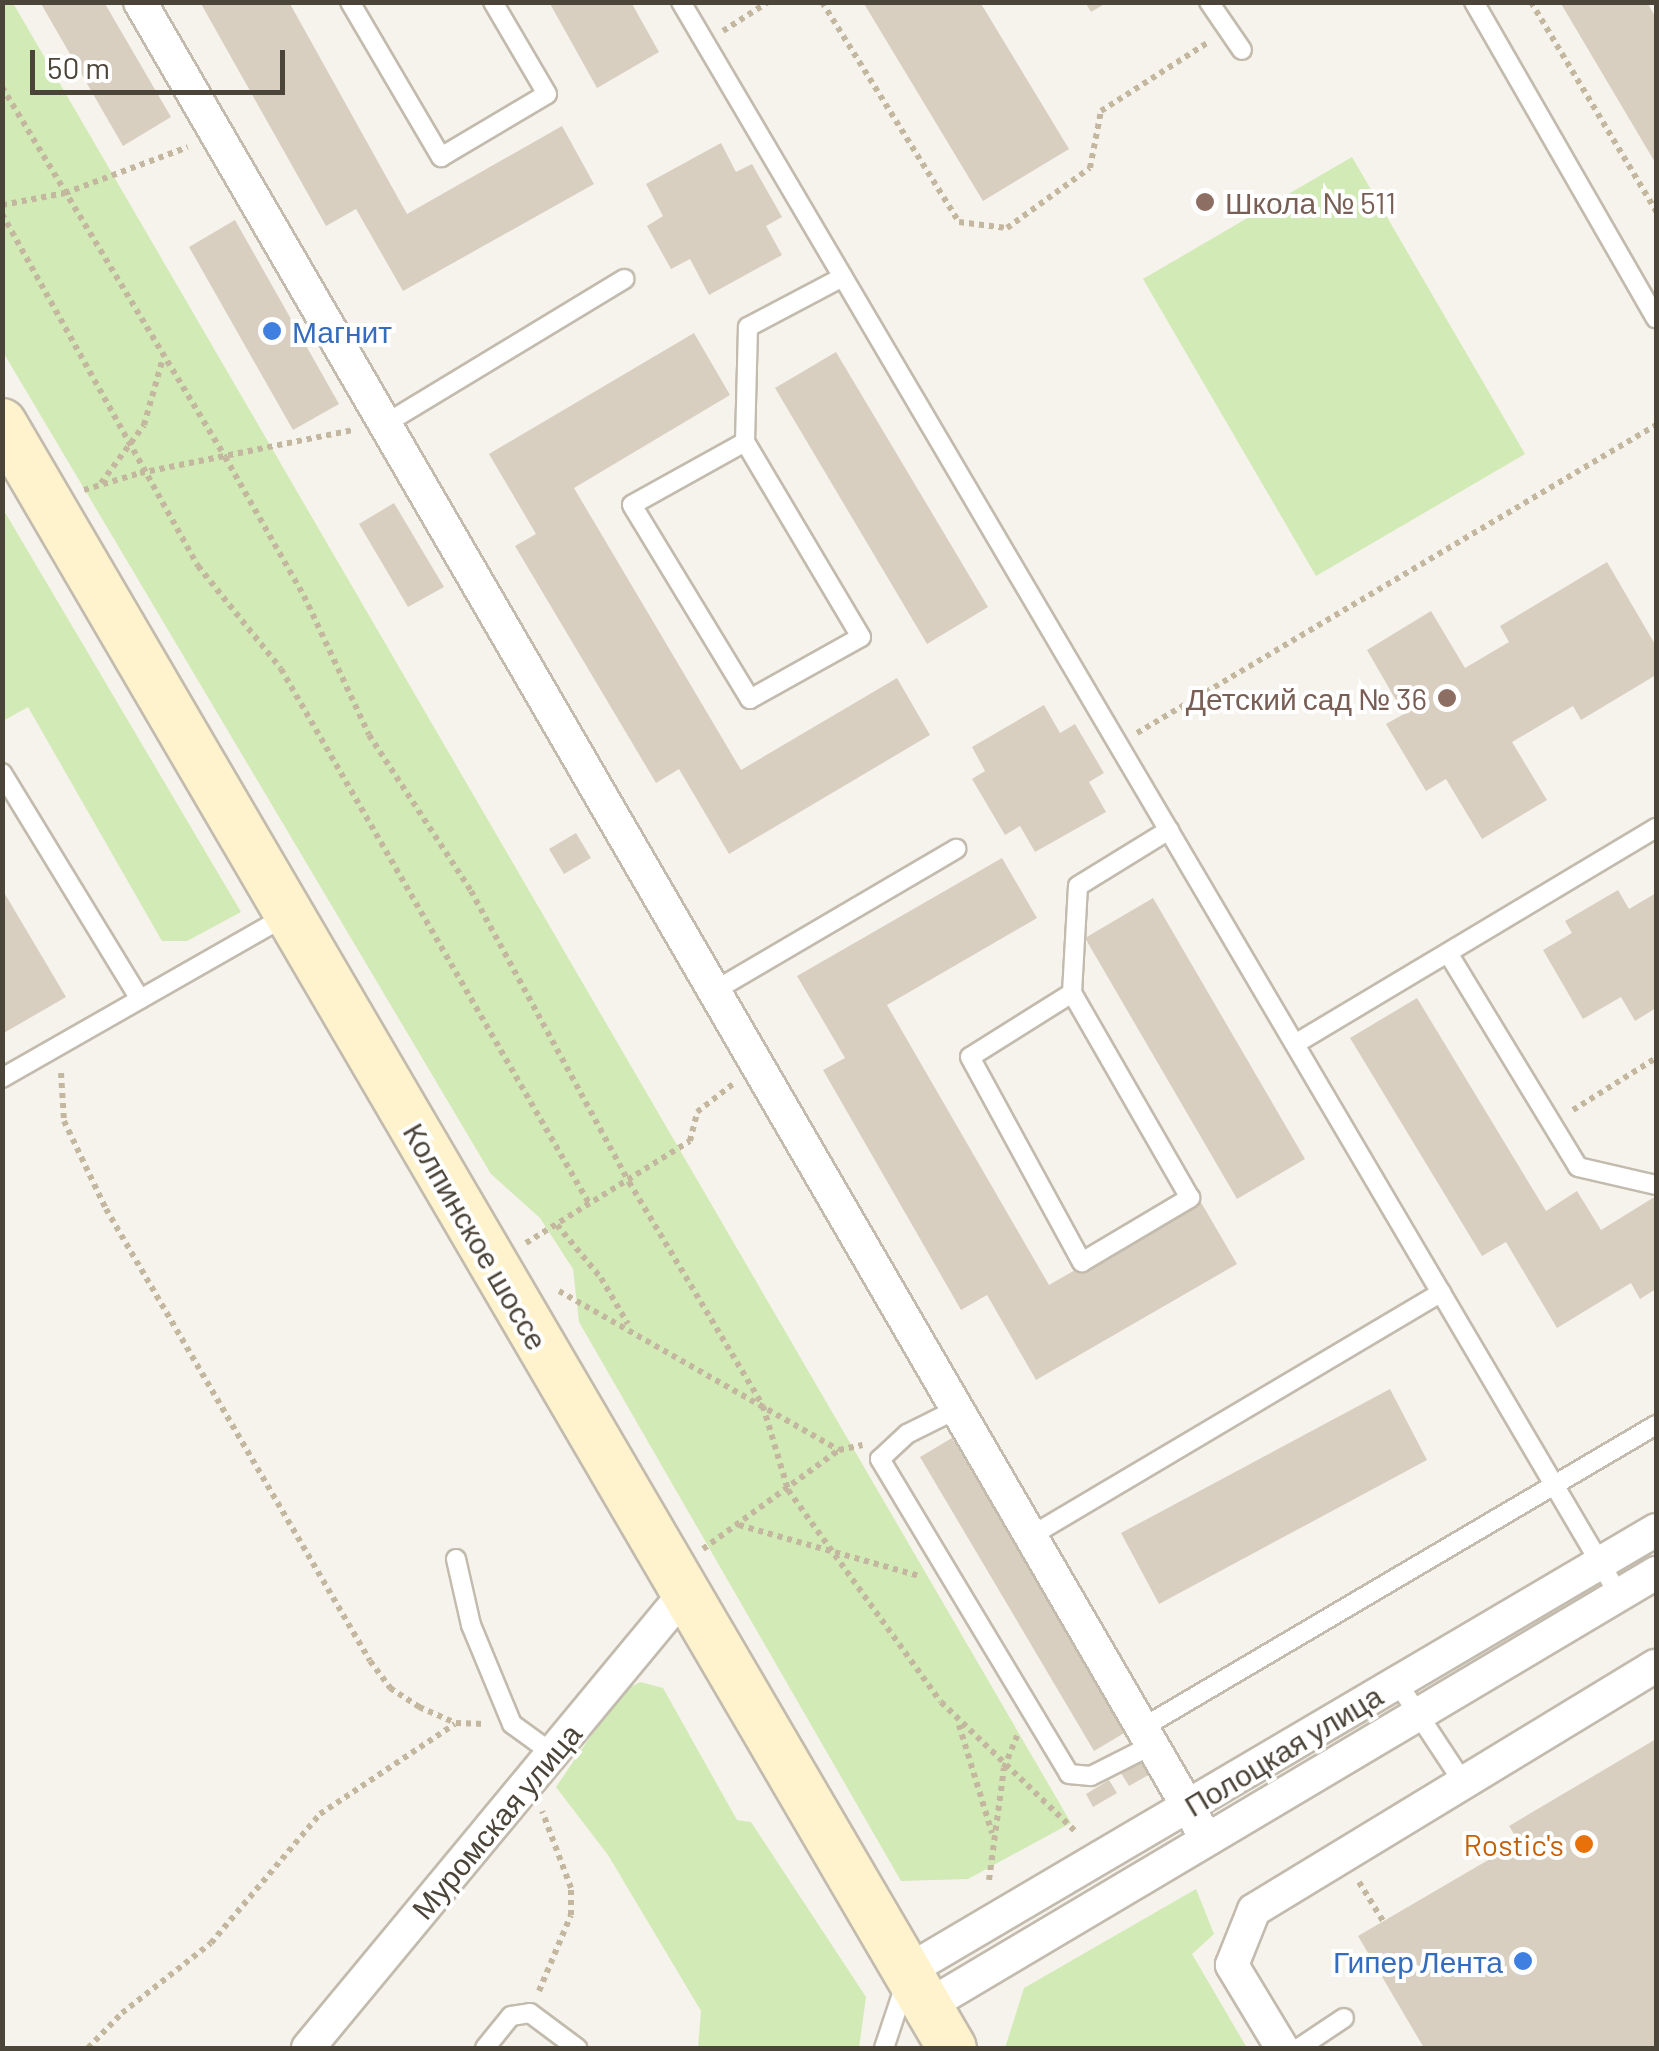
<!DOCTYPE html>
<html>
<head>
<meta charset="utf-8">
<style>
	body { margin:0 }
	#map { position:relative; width:1659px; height:2051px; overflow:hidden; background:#f6f3ec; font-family:Barlow,sans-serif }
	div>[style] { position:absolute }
	.green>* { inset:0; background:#d2eab5 }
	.building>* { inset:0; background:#d8cfc1 }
	.path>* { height:6px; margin-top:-3px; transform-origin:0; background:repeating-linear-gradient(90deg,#c4b79f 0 5px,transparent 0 10px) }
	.roads { filter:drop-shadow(2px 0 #c2bbae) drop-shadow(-2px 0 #c2bbae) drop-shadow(0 2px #c2bbae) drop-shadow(0 -2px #c2bbae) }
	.service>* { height:18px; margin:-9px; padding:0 9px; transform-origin:9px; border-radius:9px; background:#fff }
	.minor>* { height:32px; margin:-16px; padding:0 16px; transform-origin:16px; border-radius:16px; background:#fff }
	.secondary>* { height:48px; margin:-24px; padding:0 24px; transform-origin:24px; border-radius:24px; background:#fff3cd }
	.dots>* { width:28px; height:28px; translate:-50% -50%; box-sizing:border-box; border:5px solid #fff; border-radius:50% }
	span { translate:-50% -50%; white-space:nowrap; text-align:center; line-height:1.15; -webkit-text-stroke:8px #fff; paint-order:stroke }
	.education-label { font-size:30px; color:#785e54 }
	.left { translate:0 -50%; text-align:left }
	.right { translate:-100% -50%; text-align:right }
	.shop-label { font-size:30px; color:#366cbe }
	.street-label { font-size:30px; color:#4b4439 }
	.food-label { font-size:30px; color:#c56008 }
	.frame { position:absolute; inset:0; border:5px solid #4b4439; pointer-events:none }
	.scale { position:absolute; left:30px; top:50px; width:255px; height:45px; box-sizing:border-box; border:5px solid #4b4439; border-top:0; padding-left:12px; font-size:30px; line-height:35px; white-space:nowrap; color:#4b4439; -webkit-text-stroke:8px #fff; paint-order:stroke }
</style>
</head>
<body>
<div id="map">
	<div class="green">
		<i style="clip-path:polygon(2px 3px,13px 3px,1071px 1823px,968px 1879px,901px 1881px,579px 1322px,573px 1269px,540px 1218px,491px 1174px,3px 352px)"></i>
		<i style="clip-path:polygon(1352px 157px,1525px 454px,1316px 576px,1143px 279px)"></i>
		<i style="clip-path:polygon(3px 509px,241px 912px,187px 941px,162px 941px,28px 707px,3px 721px)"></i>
		<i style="clip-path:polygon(640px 1682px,663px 1688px,737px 1820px,751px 1822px,866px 1997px,859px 2048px,698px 2048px,701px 2011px,608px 1855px,556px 1787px,620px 1693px)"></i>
		<i style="clip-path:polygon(1196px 1889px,1214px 1934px,1192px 1954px,1247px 2048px,1005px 2048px,1024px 1988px)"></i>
	</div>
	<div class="building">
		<i style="clip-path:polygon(40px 2px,104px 2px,171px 117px,123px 146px)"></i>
		<i style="clip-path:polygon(200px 2px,289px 2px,407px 214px,562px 126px,594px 184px,403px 291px,356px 209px,326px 226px)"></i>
		<i style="clip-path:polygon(549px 2px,631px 2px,659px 52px,597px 88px)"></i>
		<i style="clip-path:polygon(863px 2px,980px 2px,1069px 149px,983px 201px)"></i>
		<i style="clip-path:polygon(1085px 2px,1108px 2px,1091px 12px)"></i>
		<i style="clip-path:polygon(1560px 2px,1647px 2px,1656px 18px,1656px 164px)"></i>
		<i style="clip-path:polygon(721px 143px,736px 172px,752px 164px,782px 217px,766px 226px,782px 255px,709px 295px,690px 259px,671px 269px,647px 226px,663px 216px,646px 184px)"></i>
		<i style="clip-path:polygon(235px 220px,339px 404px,293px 430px,189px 247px)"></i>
		<i style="clip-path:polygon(694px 333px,730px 395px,574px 488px,741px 770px,897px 678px,930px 735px,729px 854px,679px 769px,656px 783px,515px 546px,536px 534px,489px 454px)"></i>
		<i style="clip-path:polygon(836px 352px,988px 607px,927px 644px,775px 388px)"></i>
		<i style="clip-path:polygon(394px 503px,444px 587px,408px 607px,359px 524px)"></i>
		<i style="clip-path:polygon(1607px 562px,1656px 646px,1656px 675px,1581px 720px,1573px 706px,1512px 742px,1547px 800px,1482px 839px,1446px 779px,1426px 791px,1386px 724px,1404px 714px,1367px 650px,1431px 611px,1465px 668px,1509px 642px,1500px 626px)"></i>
		<i style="clip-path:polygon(1044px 705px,1060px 733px,1075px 724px,1104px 773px,1089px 782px,1106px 812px,1035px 852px,1020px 826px,1005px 835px,972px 779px,985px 771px,972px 747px)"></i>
		<i style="clip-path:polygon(576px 833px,591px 858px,564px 874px,549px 849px)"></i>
		<i style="clip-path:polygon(1002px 858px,1037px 918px,887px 1005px,1049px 1285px,1199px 1199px,1237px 1264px,1036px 1380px,987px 1295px,961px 1310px,823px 1070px,845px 1058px,797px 976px)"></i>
		<i style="clip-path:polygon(2px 889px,66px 997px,2px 1034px)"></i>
		<i style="clip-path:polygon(1618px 890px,1629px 909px,1656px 893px,1656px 1008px,1635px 1021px,1621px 997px,1583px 1019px,1543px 950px,1572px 933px,1565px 921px)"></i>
		<i style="clip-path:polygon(1153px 898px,1305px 1159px,1237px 1199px,1085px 938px)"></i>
		<i style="clip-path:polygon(1417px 998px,1546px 1211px,1577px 1191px,1601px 1230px,1656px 1196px,1656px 1289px,1640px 1299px,1631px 1283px,1557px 1328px,1506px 1242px,1482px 1256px,1350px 1038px)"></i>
		<i style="clip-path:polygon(1390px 1389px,1427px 1460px,1159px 1604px,1121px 1533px)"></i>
		<i style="clip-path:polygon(952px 1438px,1126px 1732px,1094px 1751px,920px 1457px)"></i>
		<i style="clip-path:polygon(1656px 1739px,1656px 2048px,1424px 2048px,1358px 1936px,1519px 1842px,1509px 1826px)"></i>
		<i style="clip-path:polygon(1145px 1759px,1152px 1773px,1129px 1786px,1121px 1773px)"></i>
		<i style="clip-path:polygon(1109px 1780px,1117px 1793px,1093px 1807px,1086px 1794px)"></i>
	</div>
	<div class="path">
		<i style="left:822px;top:2px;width:259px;rotate:58.1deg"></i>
		<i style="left:959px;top:222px;width:48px;rotate:7.1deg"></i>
		<i style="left:1007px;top:228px;width:102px;rotate:-35.9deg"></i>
		<i style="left:1090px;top:168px;width:58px;rotate:-79.1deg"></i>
		<i style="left:1101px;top:111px;width:126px;rotate:-32.7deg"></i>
		<i style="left:1531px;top:2px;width:244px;rotate:59.1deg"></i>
		<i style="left:723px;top:31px;width:54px;rotate:-32.8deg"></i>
		<i style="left:2px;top:87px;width:432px;rotate:58.9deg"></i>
		<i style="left:225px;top:457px;width:160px;rotate:60.4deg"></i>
		<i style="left:304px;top:596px;width:153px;rotate:64.9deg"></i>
		<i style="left:369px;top:735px;width:186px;rotate:56.8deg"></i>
		<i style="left:471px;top:891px;width:331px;rotate:61.5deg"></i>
		<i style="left:629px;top:1182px;width:261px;rotate:59.1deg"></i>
		<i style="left:763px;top:1406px;width:88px;rotate:73.4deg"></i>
		<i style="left:788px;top:1490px;width:261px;rotate:54.2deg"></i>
		<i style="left:941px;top:1702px;width:186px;rotate:43.9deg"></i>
		<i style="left:2px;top:205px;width:64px;rotate:-10.8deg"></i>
		<i style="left:65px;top:193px;width:131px;rotate:-20.5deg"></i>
		<i style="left:2px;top:214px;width:403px;rotate:60.9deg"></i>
		<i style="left:198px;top:566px;width:132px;rotate:51.1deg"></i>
		<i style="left:281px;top:669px;width:619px;rotate:60.04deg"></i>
		<i style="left:101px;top:483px;width:72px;rotate:-53.4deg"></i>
		<i style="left:144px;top:425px;width:70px;rotate:-74.2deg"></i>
		<i style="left:84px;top:490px;width:59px;rotate:-16.9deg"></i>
		<i style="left:140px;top:473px;width:218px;rotate:-11.4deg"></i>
		<i style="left:1137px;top:733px;width:604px;rotate:-30.69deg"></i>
		<i style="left:61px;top:1073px;width:48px;rotate:86.4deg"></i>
		<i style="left:64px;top:1121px;width:98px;rotate:64.5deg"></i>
		<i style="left:106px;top:1209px;width:523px;rotate:59.71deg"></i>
		<i style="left:370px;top:1661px;width:34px;rotate:53deg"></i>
		<i style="left:390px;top:1688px;width:35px;rotate:33deg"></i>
		<i style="left:419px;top:1707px;width:40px;rotate:23.4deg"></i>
		<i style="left:456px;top:1723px;width:30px;rotate:2deg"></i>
		<i style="left:1573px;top:1110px;width:98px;rotate:-32.1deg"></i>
		<i style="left:557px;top:1225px;width:69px;rotate:50.3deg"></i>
		<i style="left:601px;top:1278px;width:53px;rotate:59.6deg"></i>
		<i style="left:526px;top:1243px;width:193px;rotate:-31.9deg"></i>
		<i style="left:690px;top:1141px;width:30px;rotate:-76deg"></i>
		<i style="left:697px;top:1112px;width:46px;rotate:-37.9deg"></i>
		<i style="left:559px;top:1291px;width:322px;rotate:29.6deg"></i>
		<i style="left:739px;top:1525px;width:187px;rotate:15.8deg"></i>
		<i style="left:703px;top:1549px;width:168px;rotate:-36.1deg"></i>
		<i style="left:839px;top:1450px;width:24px;rotate:-12deg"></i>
		<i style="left:959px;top:1725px;width:113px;rotate:73deg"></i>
		<i style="left:989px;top:1880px;width:113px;rotate:-82.4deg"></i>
		<i style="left:1004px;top:1768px;width:35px;rotate:-68deg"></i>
		<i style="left:1359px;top:1882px;width:46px;rotate:58.4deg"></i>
		<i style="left:539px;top:1991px;width:82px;rotate:-67.2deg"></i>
		<i style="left:571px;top:1915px;width:27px;rotate:-90deg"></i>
		<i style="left:571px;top:1888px;width:82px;rotate:-110.6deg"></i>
		<i style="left:88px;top:2048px;width:49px;rotate:-45.8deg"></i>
		<i style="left:122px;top:2013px;width:113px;rotate:-38.2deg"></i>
		<i style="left:211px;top:1943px;width:169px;rotate:-49.8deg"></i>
		<i style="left:320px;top:1814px;width:162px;rotate:-33.7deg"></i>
	</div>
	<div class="roads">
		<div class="service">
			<i style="left:350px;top:2px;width:180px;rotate:59.6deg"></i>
			<i style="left:441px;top:157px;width:123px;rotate:-30.7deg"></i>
			<i style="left:547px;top:94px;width:107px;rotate:-120.4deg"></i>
			<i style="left:681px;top:2px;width:1849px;rotate:59.51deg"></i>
			<i style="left:1209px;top:2px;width:58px;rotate:55.5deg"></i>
			<i style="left:1474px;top:2px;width:365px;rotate:60.1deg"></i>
			<i style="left:385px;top:424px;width:280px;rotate:-31.2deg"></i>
			<i style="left:745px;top:442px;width:129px;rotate:150.9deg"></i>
			<i style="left:632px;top:505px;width:227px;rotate:58.7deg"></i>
			<i style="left:750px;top:699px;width:127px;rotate:-29.2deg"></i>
			<i style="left:861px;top:637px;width:227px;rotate:-120.7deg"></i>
			<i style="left:745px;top:442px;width:115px;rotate:-88.5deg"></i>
			<i style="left:748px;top:327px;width:107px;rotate:-27.8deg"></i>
			<i style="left:2px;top:773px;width:265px;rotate:58.6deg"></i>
			<i style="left:1448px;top:953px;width:250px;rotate:58.7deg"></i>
			<i style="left:1578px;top:1167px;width:80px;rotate:13deg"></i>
			<i style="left:714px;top:991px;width:281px;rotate:-30.4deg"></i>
			<i style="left:1072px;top:993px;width:120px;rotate:147.9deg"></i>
			<i style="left:970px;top:1057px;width:234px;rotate:61.4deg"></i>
			<i style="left:1082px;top:1262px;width:126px;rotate:-30.7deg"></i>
			<i style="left:1190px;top:1198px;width:237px;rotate:-119.9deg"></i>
			<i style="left:1072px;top:993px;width:107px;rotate:-86.8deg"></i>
			<i style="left:1078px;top:886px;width:107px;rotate:-31.6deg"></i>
			<i style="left:1295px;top:1044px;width:421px;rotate:-30.9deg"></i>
			<i style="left:2px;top:1078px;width:331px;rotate:-29.7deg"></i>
			<i style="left:957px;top:1409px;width:56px;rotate:153.4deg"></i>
			<i style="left:907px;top:1434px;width:37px;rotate:137deg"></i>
			<i style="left:880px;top:1459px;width:367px;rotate:59deg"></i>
			<i style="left:1069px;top:1774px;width:22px;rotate:5deg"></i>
			<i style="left:1091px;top:1776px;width:68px;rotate:-26.9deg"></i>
			<i style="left:1031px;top:1536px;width:477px;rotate:-30.7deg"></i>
			<i style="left:456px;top:1559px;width:68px;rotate:77.2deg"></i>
			<i style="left:471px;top:1625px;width:107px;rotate:67.5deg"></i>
			<i style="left:512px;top:1724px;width:49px;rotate:35.9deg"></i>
			<i style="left:1397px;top:1682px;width:120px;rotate:56.6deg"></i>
			<i style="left:1142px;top:1728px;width:597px;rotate:-30.52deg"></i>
			<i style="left:485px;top:2048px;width:41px;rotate:-50.9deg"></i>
			<i style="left:511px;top:2016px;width:19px;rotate:-9deg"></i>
			<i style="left:530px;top:2013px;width:59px;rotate:36.7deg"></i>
			<i style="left:884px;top:2048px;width:66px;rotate:-71.6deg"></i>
			<i style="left:1299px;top:2048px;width:54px;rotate:-33.7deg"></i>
		</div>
		<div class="minor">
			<i style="left:140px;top:2px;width:2125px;rotate:59.86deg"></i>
			<i style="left:909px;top:1970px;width:867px;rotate:-30.5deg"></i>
			<i style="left:929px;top:2005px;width:846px;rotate:-30.72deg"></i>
			<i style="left:308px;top:2048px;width:589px;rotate:-50.37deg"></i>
			<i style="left:1282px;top:2048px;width:97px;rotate:-121.1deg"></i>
			<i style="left:1232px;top:1965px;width:59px;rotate:-68.2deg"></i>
			<i style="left:1254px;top:1910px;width:470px;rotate:-31.3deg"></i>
		</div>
		<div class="secondary">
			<i style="left:2px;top:423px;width:1882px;rotate:59.69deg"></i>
		</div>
	</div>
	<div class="dots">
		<i style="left:1205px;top:202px;background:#8d6e63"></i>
		<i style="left:272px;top:331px;background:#3f7fe0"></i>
		<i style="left:1447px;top:698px;background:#8d6e63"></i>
		<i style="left:1584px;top:1844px;background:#e8710a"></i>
		<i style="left:1523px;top:1961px;background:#3f7fe0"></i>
	</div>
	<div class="education-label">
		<span class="left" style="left:1225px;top:202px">Школа № 511</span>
		<span class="right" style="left:1427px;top:698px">Детский сад № 36</span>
	</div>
	<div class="shop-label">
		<span class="left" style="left:292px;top:331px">Магнит</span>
		<span class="right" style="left:1503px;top:1961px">Гипер Лента</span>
	</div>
	<div class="street-label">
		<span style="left:476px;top:1236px;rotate:60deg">Колпинское шоссе</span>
		<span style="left:1283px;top:1750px;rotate:-31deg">Полоцкая улица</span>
		<span style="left:496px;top:1821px;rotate:-50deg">Муромская улица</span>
	</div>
	<div class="food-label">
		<span class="right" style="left:1564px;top:1844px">Rostic's</span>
	</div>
	<div class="frame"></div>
	<div class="scale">50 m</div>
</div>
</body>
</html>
